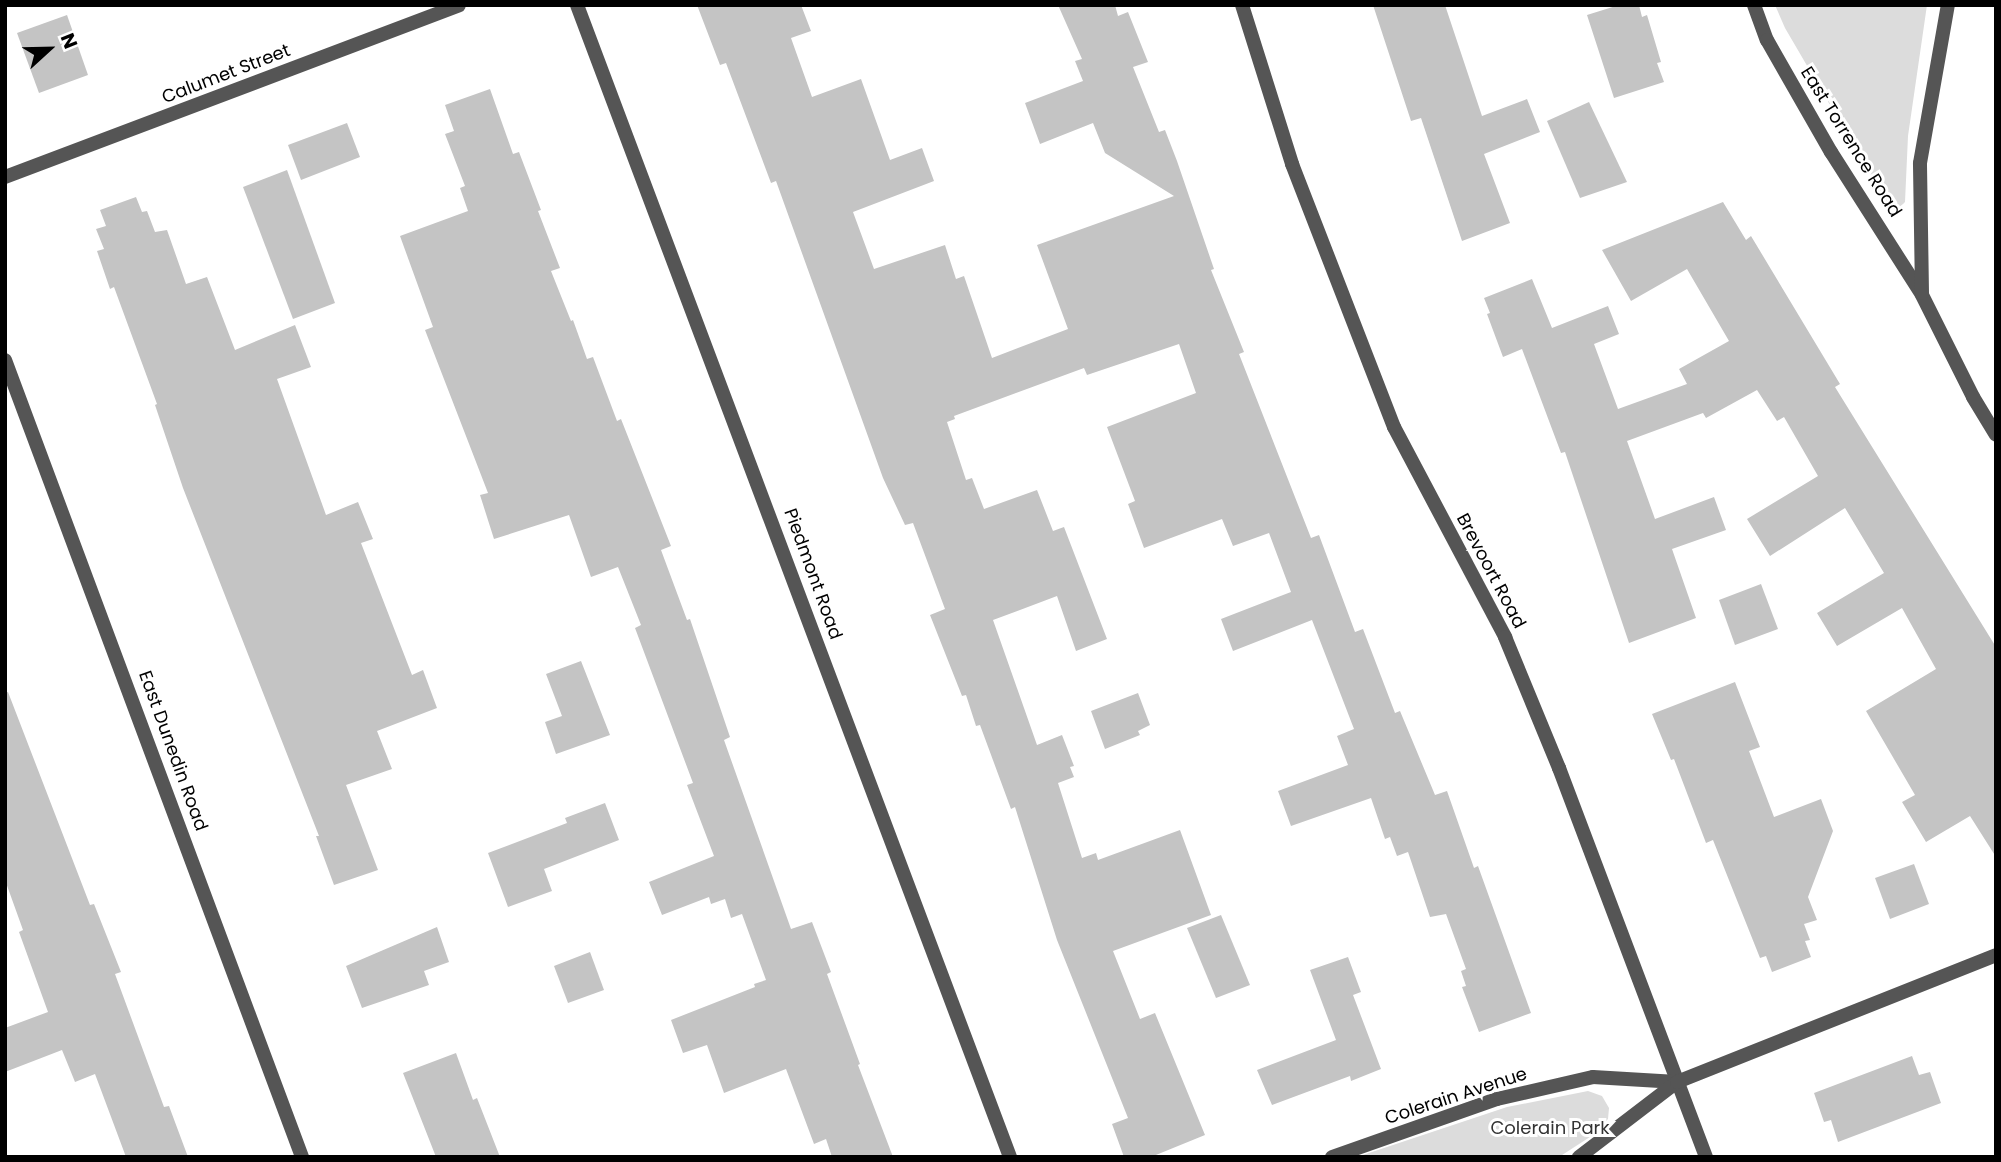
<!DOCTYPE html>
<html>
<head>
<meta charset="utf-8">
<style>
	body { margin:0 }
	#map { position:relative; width:2001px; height:1162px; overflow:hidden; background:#fff; font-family:Poppins,sans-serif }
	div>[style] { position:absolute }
	.green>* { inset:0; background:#dcdcdc }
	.building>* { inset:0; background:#c4c4c4 }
	.street>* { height:14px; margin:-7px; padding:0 7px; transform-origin:7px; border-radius:7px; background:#555 }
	span { translate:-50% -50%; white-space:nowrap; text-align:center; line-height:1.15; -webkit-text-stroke:6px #fff; paint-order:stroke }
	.street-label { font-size:18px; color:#000 }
	.park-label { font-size:18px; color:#333 }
	.frame { position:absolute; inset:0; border:7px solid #000; pointer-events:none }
	.north { position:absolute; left:14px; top:14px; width:70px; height:70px; -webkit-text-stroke:5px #fff; paint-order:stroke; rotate:68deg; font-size:19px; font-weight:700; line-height:28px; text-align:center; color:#000 }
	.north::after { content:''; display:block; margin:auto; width:24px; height:32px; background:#000; clip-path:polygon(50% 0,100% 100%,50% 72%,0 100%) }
</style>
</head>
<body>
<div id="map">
	<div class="green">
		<i style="clip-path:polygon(1775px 5px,1927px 5px,1908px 136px,1905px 202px,1899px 208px,1889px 206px,1785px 28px)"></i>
		<i style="clip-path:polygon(1588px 1091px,1602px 1096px,1609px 1108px,1608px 1119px,1593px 1135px,1559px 1157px,1357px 1157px,1507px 1107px)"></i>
	</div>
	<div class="building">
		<i style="clip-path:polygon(697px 5px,801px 5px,811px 31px,791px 38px,812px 97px,861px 79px,890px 160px,922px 148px,934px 181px,853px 212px,874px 269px,945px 245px,956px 279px,964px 276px,992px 358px,1068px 329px,1037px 245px,1174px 196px,1105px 153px,1093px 123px,1040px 144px,1025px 103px,1083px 81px,1075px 61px,1082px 59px,1058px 5px,1115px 5px,1118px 16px,1128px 12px,1148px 62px,1133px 67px,1159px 132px,1165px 130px,1177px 161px,1214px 269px,1211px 270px,1244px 352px,1239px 354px,1311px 538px,1319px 535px,1355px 632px,1363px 629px,1395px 713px,1400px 711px,1435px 795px,1447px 791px,1474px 868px,1478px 866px,1531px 1013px,1479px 1032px,1462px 987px,1466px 986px,1461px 971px,1466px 969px,1446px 914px,1430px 917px,1408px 852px,1397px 856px,1390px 837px,1385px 839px,1371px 798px,1291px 826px,1278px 791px,1348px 765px,1337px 736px,1354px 729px,1312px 620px,1233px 651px,1221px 619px,1291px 592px,1269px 533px,1233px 546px,1222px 519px,1144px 548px,1128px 504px,1135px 501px,1107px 427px,1196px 393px,1179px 344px,1087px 375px,1084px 368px,954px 416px,955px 419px,947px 422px,966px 480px,972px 478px,984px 509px,1037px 490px,1053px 531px,1064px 527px,1107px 639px,1076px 651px,1057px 596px,993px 620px,1037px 745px,1062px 735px,1074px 766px,1070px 767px,1074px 777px,1058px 783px,1082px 858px,1096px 853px,1098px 860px,1180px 830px,1211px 915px,1113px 951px,1140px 1019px,1155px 1013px,1205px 1135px,1151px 1157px,1124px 1157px,1112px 1124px,1128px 1118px,1057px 940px,1015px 807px,1011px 809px,980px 725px,976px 726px,966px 695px,962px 696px,930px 615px,945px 609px,913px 523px,905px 525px,883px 478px,776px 181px,771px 183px,726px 63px,720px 65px)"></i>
		<i style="clip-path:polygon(1373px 5px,1445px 5px,1482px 116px,1527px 99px,1540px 132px,1484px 154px,1510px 223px,1462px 241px,1421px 118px,1411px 121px)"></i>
		<i style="clip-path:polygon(1619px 5px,1639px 5px,1642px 17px,1647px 15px,1661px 62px,1657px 63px,1664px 82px,1614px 98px,1587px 15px)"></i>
		<i style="clip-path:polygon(67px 15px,88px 75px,39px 93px,17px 33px)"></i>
		<i style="clip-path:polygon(490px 89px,513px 154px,519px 152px,541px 210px,538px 211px,560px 268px,551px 271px,571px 321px,573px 320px,587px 359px,593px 357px,617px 421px,621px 419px,671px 546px,661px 550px,687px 620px,690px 619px,730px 737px,724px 740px,791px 929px,812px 922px,831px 972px,827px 974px,860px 1064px,858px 1065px,893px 1157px,832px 1157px,826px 1139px,814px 1144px,786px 1069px,724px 1093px,707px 1045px,683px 1053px,671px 1020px,755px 987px,754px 984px,766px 980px,742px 914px,731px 918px,725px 899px,711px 904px,709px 897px,662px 915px,649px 882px,714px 856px,687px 785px,693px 783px,635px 628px,641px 625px,618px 567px,591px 577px,569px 515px,494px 539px,480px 495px,488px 493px,425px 330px,433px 327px,400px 236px,468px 211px,460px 188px,465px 186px,445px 134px,454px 131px,445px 105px)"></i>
		<i style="clip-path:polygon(1589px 102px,1627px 182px,1580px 198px,1547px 121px)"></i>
		<i style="clip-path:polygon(347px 123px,360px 157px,301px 180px,288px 145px)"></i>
		<i style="clip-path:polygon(287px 170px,335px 303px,293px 319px,243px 187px)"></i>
		<i style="clip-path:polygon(136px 197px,142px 212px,147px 211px,155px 232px,167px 230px,186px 284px,207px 277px,235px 350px,295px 325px,311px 367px,277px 379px,326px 515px,358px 502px,373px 539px,361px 543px,412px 675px,423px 670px,437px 708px,377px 731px,392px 769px,346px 785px,378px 870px,334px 885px,316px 836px,319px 836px,183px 488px,155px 405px,157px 404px,114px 287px,110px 289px,97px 251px,104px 249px,96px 229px,106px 226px,100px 210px)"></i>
		<i style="clip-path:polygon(1723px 202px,1746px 240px,1751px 236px,1840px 384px,1835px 387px,1996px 647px,1996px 857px,1970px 816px,1926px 842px,1902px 802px,1915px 795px,1866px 711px,1936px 669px,1902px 608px,1837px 646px,1817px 613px,1884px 573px,1845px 508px,1770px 556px,1747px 519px,1818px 476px,1784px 417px,1777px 421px,1757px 390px,1706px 418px,1703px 413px,1627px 441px,1655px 519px,1714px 497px,1726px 530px,1672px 549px,1696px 618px,1629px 643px,1565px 452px,1561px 453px,1522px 349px,1503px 357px,1487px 314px,1490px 313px,1484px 298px,1532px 279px,1552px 328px,1608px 306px,1619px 334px,1594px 344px,1618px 409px,1687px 384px,1679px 369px,1729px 341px,1687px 269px,1631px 301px,1602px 250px)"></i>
		<i style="clip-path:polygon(1761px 584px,1778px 629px,1735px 645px,1719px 600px)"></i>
		<i style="clip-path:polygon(581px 661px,610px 735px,556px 754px,545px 722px,562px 716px,546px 674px)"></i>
		<i style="clip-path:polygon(1735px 682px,1760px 747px,1749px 751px,1774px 817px,1821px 799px,1833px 831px,1808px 897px,1817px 920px,1804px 924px,1810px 940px,1805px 941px,1811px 957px,1772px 972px,1766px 956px,1760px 958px,1713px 840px,1706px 843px,1674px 759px,1671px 760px,1652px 714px)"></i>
		<i style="clip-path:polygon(8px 692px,90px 905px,94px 904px,121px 972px,115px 974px,164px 1107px,169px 1106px,188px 1157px,126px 1157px,95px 1074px,75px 1082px,62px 1050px,5px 1072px,5px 1028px,48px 1012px,19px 932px,23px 930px,5px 880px,5px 693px)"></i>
		<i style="clip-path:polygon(1138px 693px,1150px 725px,1138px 731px,1140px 735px,1105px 749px,1091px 711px)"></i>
		<i style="clip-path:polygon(605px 803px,619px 840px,544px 869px,552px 891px,508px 907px,488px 853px,567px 823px,565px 818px)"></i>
		<i style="clip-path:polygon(1914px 864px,1929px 904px,1890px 919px,1875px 878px)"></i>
		<i style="clip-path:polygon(1221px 915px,1250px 985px,1216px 998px,1187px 928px)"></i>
		<i style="clip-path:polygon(437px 927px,449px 962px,424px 971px,429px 985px,362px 1008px,346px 966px)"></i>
		<i style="clip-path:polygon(590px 952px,604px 990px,568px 1003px,554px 966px)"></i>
		<i style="clip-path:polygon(1348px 957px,1361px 992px,1353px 995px,1381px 1069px,1351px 1081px,1350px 1076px,1272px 1105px,1257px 1070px,1336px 1040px,1310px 970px)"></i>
		<i style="clip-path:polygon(456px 1053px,473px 1100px,477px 1098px,500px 1157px,436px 1157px,403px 1073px)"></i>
		<i style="clip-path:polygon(1912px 1056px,1919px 1075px,1930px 1072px,1941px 1103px,1838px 1142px,1831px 1120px,1824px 1122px,1814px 1093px)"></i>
	</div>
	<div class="street">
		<i style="left:577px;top:5px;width:1231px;rotate:69.4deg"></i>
		<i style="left:1242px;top:5px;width:167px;rotate:72.5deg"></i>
		<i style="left:1292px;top:164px;width:282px;rotate:68.8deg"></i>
		<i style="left:1394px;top:427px;width:238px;rotate:62.1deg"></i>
		<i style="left:1505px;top:637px;width:142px;rotate:67.6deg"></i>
		<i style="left:1559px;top:768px;width:416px;rotate:69.3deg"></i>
		<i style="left:1754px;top:5px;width:37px;rotate:70deg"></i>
		<i style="left:1767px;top:40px;width:129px;rotate:60.3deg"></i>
		<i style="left:1831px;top:152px;width:169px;rotate:57.5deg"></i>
		<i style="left:1922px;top:295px;width:114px;rotate:63.4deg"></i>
		<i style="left:1973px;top:397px;width:44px;rotate:58.8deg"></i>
		<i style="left:5px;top:177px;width:485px;rotate:-20.7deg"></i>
		<i style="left:1922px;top:293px;width:130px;rotate:-90.9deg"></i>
		<i style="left:1920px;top:163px;width:160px;rotate:-80deg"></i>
		<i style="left:5px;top:360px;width:851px;rotate:69.56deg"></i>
		<i style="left:1332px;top:1157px;width:175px;rotate:-19.4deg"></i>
		<i style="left:1497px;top:1099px;width:98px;rotate:-12.9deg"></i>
		<i style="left:1593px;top:1077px;width:84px;rotate:3.4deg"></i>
		<i style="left:1579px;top:1157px;width:123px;rotate:-37.4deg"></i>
		<i style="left:1677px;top:1082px;width:343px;rotate:-21.7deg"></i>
	</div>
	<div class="street-label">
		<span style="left:226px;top:74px;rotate:-21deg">Calumet Street</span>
		<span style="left:1851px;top:142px;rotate:58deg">East Torrence Road</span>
		<span style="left:1491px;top:571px;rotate:62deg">Brevoort Road</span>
		<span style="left:813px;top:574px;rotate:70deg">Piedmont Road</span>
		<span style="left:173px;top:751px;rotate:70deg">East Dunedin Road</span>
		<span style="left:1456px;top:1096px;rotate:-18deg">Colerain Avenue</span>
	</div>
	<div class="park-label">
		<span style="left:1550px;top:1128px">Colerain Park</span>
	</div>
	<div class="frame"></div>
	<div class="north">N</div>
</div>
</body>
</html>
